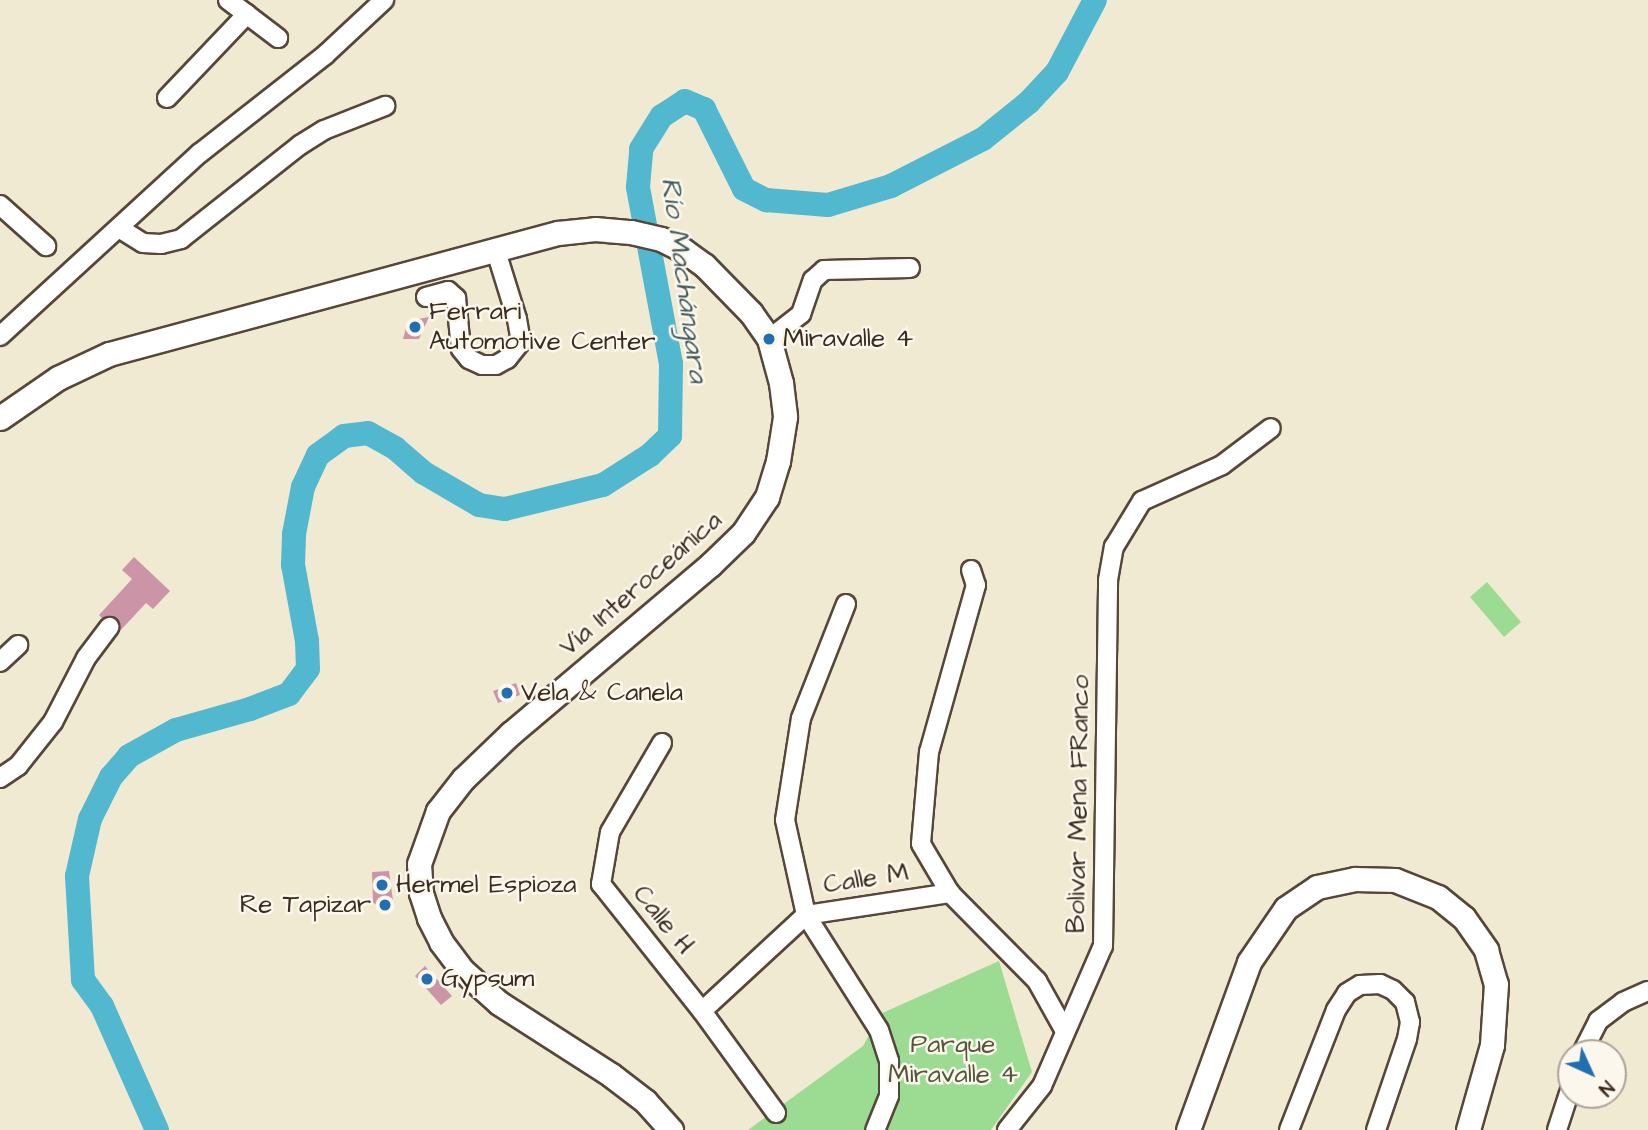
<!DOCTYPE html>
<html>
<head>
<meta charset="utf-8">
<style>
	body { margin:0 }
	#map { position:relative; width:1648px; height:1130px; overflow:hidden; background:#f1ead2; font-family:"Architects Daughter",sans-serif }
	div>[style] { position:absolute }
	.green>* { inset:0; background:#9cdc92 }
	.river>* { height:24px; margin:-12px; padding:0 12px; transform-origin:12px; border-radius:12px; background:#51b8cf }
	.building>* { inset:0; background:#cc95a7 }
	.roads { filter:drop-shadow(2px 0 #564739) drop-shadow(-2px 0 #564739) drop-shadow(0 2px #564739) drop-shadow(0 -2px #564739) }
	.minor>* { height:18px; margin:-9px; padding:0 9px; transform-origin:9px; border-radius:9px; background:#fff }
	.major>* { height:23px; margin:-11.5px; padding:0 11.5px; transform-origin:11.5px; border-radius:11.5px; background:#fff }
	.dots>* { width:19px; height:19px; translate:-50% -50%; box-sizing:border-box; border:4px solid #fbf7ec; border-radius:50% }
	span { translate:-50% -50%; white-space:nowrap; text-align:center; line-height:1.15; -webkit-text-stroke:5px #fbf7ec; paint-order:stroke }
	.poi-label { font-size:26px; color:#3b2a1e }
	.left { translate:0 -50%; text-align:left }
	.right { translate:-100% -50%; text-align:right }
	.street-label { font-size:26px; color:#3b2a1e }
	.park-label { font-size:26px; color:#53563b }
	.water-label { font-size:28px; color:#435c5c; font-style:italic }
	.north { position:absolute; left:1557px; top:1039px; width:70px; height:70px; box-sizing:border-box; background:#fbf7ec; border:2px solid #aea59a; border-radius:50%; rotate:135deg; font-size:19px; font-weight:700; line-height:28px; text-align:center; color:#3b2a1e }
	.north::after { content:''; display:block; margin:auto; width:24px; height:32px; background:#1f6fb2; clip-path:polygon(50% 0,100% 100%,50% 72%,0 100%) }
</style>
</head>
<body>
<div id="map">
	<div class="green">
		<i style="clip-path:polygon(1487px 582px,1521px 622px,1504px 637px,1470px 597px)"></i>
		<i style="clip-path:polygon(999px 961px,1032px 1072px,991px 1130px,748px 1130px,863px 1046px,880px 1014px)"></i>
	</div>
	<div class="river">
		<i style="left:157px;top:1130px;width:136px;rotate:-113.9deg"></i>
		<i style="left:102px;top:1006px;width:32px;rotate:-126deg"></i>
		<i style="left:83px;top:980px;width:104px;rotate:-93.3deg"></i>
		<i style="left:77px;top:876px;width:58px;rotate:-77.2deg"></i>
		<i style="left:90px;top:819px;width:47px;rotate:-63.4deg"></i>
		<i style="left:111px;top:777px;width:28px;rotate:-49deg"></i>
		<i style="left:129px;top:756px;width:54px;rotate:-29deg"></i>
		<i style="left:176px;top:730px;width:77px;rotate:-15.8deg"></i>
		<i style="left:250px;top:709px;width:42px;rotate:-21deg"></i>
		<i style="left:289px;top:694px;width:31px;rotate:-53deg"></i>
		<i style="left:308px;top:669px;width:28px;rotate:-92deg"></i>
		<i style="left:307px;top:641px;width:77px;rotate:-100.4deg"></i>
		<i style="left:293px;top:565px;width:31px;rotate:-88deg"></i>
		<i style="left:294px;top:534px;width:48px;rotate:-79.2deg"></i>
		<i style="left:303px;top:487px;width:35px;rotate:-65deg"></i>
		<i style="left:318px;top:455px;width:32px;rotate:-36deg"></i>
		<i style="left:344px;top:436px;width:24px;rotate:-7deg"></i>
		<i style="left:368px;top:433px;width:31px;rotate:29deg"></i>
		<i style="left:395px;top:448px;width:38px;rotate:41deg"></i>
		<i style="left:424px;top:473px;width:64px;rotate:30.2deg"></i>
		<i style="left:479px;top:505px;width:26px;rotate:9deg"></i>
		<i style="left:505px;top:509px;width:101px;rotate:-13.8deg"></i>
		<i style="left:603px;top:485px;width:56px;rotate:-32.6deg"></i>
		<i style="left:650px;top:455px;width:28px;rotate:-44deg"></i>
		<i style="left:670px;top:436px;width:72px;rotate:-89.2deg"></i>
		<i style="left:671px;top:364px;width:180px;rotate:-100.6deg"></i>
		<i style="left:638px;top:187px;width:38px;rotate:-85deg"></i>
		<i style="left:641px;top:149px;width:39px;rotate:-58deg"></i>
		<i style="left:662px;top:116px;width:27px;rotate:-33deg"></i>
		<i style="left:685px;top:101px;width:21px;rotate:23deg"></i>
		<i style="left:704px;top:109px;width:89px;rotate:63.4deg"></i>
		<i style="left:744px;top:189px;width:25px;rotate:27deg"></i>
		<i style="left:766px;top:200px;width:62px;rotate:4.6deg"></i>
		<i style="left:828px;top:205px;width:66px;rotate:-16.8deg"></i>
		<i style="left:891px;top:186px;width:103px;rotate:-27.1deg"></i>
		<i style="left:983px;top:139px;width:59px;rotate:-38.8deg"></i>
		<i style="left:1029px;top:102px;width:41px;rotate:-47deg"></i>
		<i style="left:1057px;top:72px;width:81px;rotate:-62.2deg"></i>
	</div>
	<div class="building">
		<i style="clip-path:polygon(429px 317px,419px 339px,403px 339px,408px 321px)"></i>
		<i style="clip-path:polygon(134px 557px,170px 591px,153px 609px,146px 603px,119px 632px,120px 623px,116px 618px,110px 616px,102px 618px,99px 615px,132px 579px,122px 570px)"></i>
		<i style="clip-path:polygon(516px 683px,520px 695px,498px 703px,493px 691px)"></i>
		<i style="clip-path:polygon(389px 871px,394px 908px,381px 910px,373px 902px,372px 872px)"></i>
		<i style="clip-path:polygon(425px 966px,452px 996px,441px 1005px,415px 976px)"></i>
	</div>
	<div class="roads">
		<div class="minor">
			<i style="left:228px;top:0;width:63px;rotate:37.2deg"></i>
			<i style="left:167px;top:98px;width:116px;rotate:-46.4deg"></i>
			<i style="left:0;top:205px;width:62px;rotate:41.7deg"></i>
			<i style="left:119px;top:228px;width:28px;rotate:32deg"></i>
			<i style="left:143px;top:243px;width:18px;rotate:3deg"></i>
			<i style="left:161px;top:244px;width:21px;rotate:-14deg"></i>
			<i style="left:181px;top:239px;width:152px;rotate:-38.3deg"></i>
			<i style="left:300px;top:145px;width:28px;rotate:-32deg"></i>
			<i style="left:324px;top:130px;width:66px;rotate:-21.5deg"></i>
			<i style="left:426px;top:297px;width:23px;rotate:-15deg"></i>
			<i style="left:448px;top:291px;width:11px;rotate:41deg"></i>
			<i style="left:456px;top:298px;width:51px;rotate:84.4deg"></i>
			<i style="left:461px;top:349px;width:13px;rotate:51deg"></i>
			<i style="left:469px;top:359px;width:14px;rotate:25deg"></i>
			<i style="left:482px;top:365px;width:14px"></i>
			<i style="left:496px;top:365px;width:13px;rotate:-29deg"></i>
			<i style="left:507px;top:359px;width:22px;rotate:-51deg"></i>
			<i style="left:521px;top:342px;width:23px;rotate:-100deg"></i>
			<i style="left:517px;top:319px;width:74px;rotate:-107.2deg"></i>
			<i style="left:0;top:336px;width:271px;rotate:-42.5deg"></i>
			<i style="left:200px;top:153px;width:159px;rotate:-38.1deg"></i>
			<i style="left:325px;top:55px;width:81px;rotate:-43deg"></i>
			<i style="left:769px;top:339px;width:41px;rotate:-38deg"></i>
			<i style="left:801px;top:314px;width:36px;rotate:-71deg"></i>
			<i style="left:813px;top:280px;width:15px;rotate:-42deg"></i>
			<i style="left:824px;top:270px;width:86px;rotate:-1.3deg"></i>
			<i style="left:971px;top:570px;width:16px;rotate:72deg"></i>
			<i style="left:976px;top:585px;width:173px;rotate:105.7deg"></i>
			<i style="left:929px;top:752px;width:92px;rotate:95deg"></i>
			<i style="left:921px;top:844px;width:57px;rotate:59.4deg"></i>
			<i style="left:950px;top:893px;width:124px;rotate:45.3deg"></i>
			<i style="left:1037px;top:981px;width:57px;rotate:60.8deg"></i>
			<i style="left:846px;top:604px;width:123px;rotate:111.5deg"></i>
			<i style="left:801px;top:718px;width:103px;rotate:98.9deg"></i>
			<i style="left:785px;top:820px;width:97px;rotate:77.5deg"></i>
			<i style="left:806px;top:915px;width:136px;rotate:57.6deg"></i>
			<i style="left:879px;top:1030px;width:33px;rotate:72deg"></i>
			<i style="left:889px;top:1061px;width:35px;rotate:90deg"></i>
			<i style="left:889px;top:1096px;width:37px;rotate:112deg"></i>
			<i style="left:0;top:662px;width:25px;rotate:-43deg"></i>
			<i style="left:662px;top:743px;width:103px;rotate:120.3deg"></i>
			<i style="left:610px;top:832px;width:53px;rotate:99.8deg"></i>
			<i style="left:601px;top:884px;width:162px;rotate:51.5deg"></i>
			<i style="left:702px;top:1011px;width:126px;rotate:54deg"></i>
			<i style="left:0;top:778px;width:22px;rotate:-34deg"></i>
			<i style="left:18px;top:766px;width:56px;rotate:-51.5deg"></i>
			<i style="left:53px;top:722px;width:72px;rotate:-62.7deg"></i>
			<i style="left:86px;top:658px;width:39px;rotate:-53deg"></i>
			<i style="left:702px;top:1011px;width:142px;rotate:-42.7deg"></i>
			<i style="left:806px;top:915px;width:146px;rotate:-8.7deg"></i>
			<i style="left:1582px;top:1053px;width:36px;rotate:-63deg"></i>
			<i style="left:1598px;top:1021px;width:31px;rotate:-37deg"></i>
			<i style="left:1623px;top:1002px;width:27px;rotate:-24deg"></i>
			<i style="left:1007px;top:1130px;width:56px;rotate:-51.5deg"></i>
			<i style="left:1042px;top:1086px;width:153px;rotate:-66.5deg"></i>
			<i style="left:1103px;top:946px;width:366px;rotate:-89.2deg"></i>
			<i style="left:1108px;top:580px;width:34px;rotate:-80deg"></i>
			<i style="left:1114px;top:547px;width:54px;rotate:-58.7deg"></i>
			<i style="left:1142px;top:501px;width:88px;rotate:-24.2deg"></i>
			<i style="left:1222px;top:465px;width:61px;rotate:-37.1deg"></i>
			<i style="left:1289px;top:1130px;width:129px;rotate:-68.6deg"></i>
			<i style="left:1336px;top:1010px;width:20px;rotate:-57deg"></i>
			<i style="left:1347px;top:993px;width:15px;rotate:-32deg"></i>
			<i style="left:1360px;top:985px;width:20px;rotate:-3deg"></i>
			<i style="left:1380px;top:984px;width:14px;rotate:25deg"></i>
			<i style="left:1393px;top:990px;width:17px;rotate:45deg"></i>
			<i style="left:1405px;top:1002px;width:21px;rotate:76deg"></i>
			<i style="left:1410px;top:1022px;width:17px;rotate:100deg"></i>
			<i style="left:1407px;top:1039px;width:96px;rotate:108.8deg"></i>
			<i style="left:1557px;top:1130px;width:45px;rotate:-72deg"></i>
		</div>
		<div class="major">
			<i style="left:0;top:418px;width:70px;rotate:-34.6deg"></i>
			<i style="left:58px;top:378px;width:56px;rotate:-25.2deg"></i>
			<i style="left:109px;top:354px;width:465px;rotate:-15.1deg"></i>
			<i style="left:558px;top:233px;width:37px;rotate:-6deg"></i>
			<i style="left:595px;top:229px;width:36px;rotate:5deg"></i>
			<i style="left:631px;top:232px;width:31px;rotate:13deg"></i>
			<i style="left:661px;top:239px;width:25px;rotate:27deg"></i>
			<i style="left:683px;top:250px;width:26px;rotate:36deg"></i>
			<i style="left:704px;top:265px;width:67px;rotate:45.6deg"></i>
			<i style="left:751px;top:313px;width:32px;rotate:55deg"></i>
			<i style="left:769px;top:339px;width:46px;rotate:74.7deg"></i>
			<i style="left:781px;top:383px;width:34px;rotate:83deg"></i>
			<i style="left:785px;top:417px;width:45px;rotate:99deg"></i>
			<i style="left:778px;top:461px;width:38px;rotate:107deg"></i>
			<i style="left:767px;top:497px;width:43px;rotate:123.7deg"></i>
			<i style="left:743px;top:533px;width:46px;rotate:135.9deg"></i>
			<i style="left:710px;top:565px;width:260px;rotate:139.8deg"></i>
			<i style="left:511px;top:733px;width:66px;rotate:136.2deg"></i>
			<i style="left:463px;top:779px;width:41px;rotate:128deg"></i>
			<i style="left:438px;top:811px;width:56px;rotate:109.7deg"></i>
			<i style="left:419px;top:864px;width:29px;rotate:86deg"></i>
			<i style="left:421px;top:893px;width:26px;rotate:72deg"></i>
			<i style="left:429px;top:918px;width:27px;rotate:63deg"></i>
			<i style="left:441px;top:942px;width:34px;rotate:53deg"></i>
			<i style="left:461px;top:969px;width:51px;rotate:41.8deg"></i>
			<i style="left:499px;top:1003px;width:133px;rotate:32.7deg"></i>
			<i style="left:611px;top:1075px;width:43px;rotate:37.4deg"></i>
			<i style="left:645px;top:1101px;width:39px;rotate:48deg"></i>
			<i style="left:1188px;top:1130px;width:179px;rotate:-70deg"></i>
			<i style="left:1249px;top:962px;width:65px;rotate:-55.6deg"></i>
			<i style="left:1286px;top:908px;width:37px;rotate:-34deg"></i>
			<i style="left:1317px;top:887px;width:39px;rotate:-12deg"></i>
			<i style="left:1355px;top:879px;width:40px;rotate:1.4deg"></i>
			<i style="left:1395px;top:880px;width:46px;rotate:21.6deg"></i>
			<i style="left:1438px;top:897px;width:33px;rotate:39deg"></i>
			<i style="left:1464px;top:918px;width:39px;rotate:55deg"></i>
			<i style="left:1486px;top:950px;width:35px;rotate:74deg"></i>
			<i style="left:1496px;top:984px;width:61px;rotate:93.8deg"></i>
			<i style="left:1492px;top:1045px;width:88px;rotate:105.8deg"></i>
		</div>
	</div>
	<div class="dots">
		<i style="left:415px;top:327px;background:#1f6fb2"></i>
		<i style="left:769px;top:339px;background:#1f6fb2"></i>
		<i style="left:507px;top:693px;background:#1f6fb2"></i>
		<i style="left:382px;top:885px;background:#1f6fb2"></i>
		<i style="left:385px;top:905px;background:#1f6fb2"></i>
		<i style="left:427px;top:979px;background:#1f6fb2"></i>
	</div>
	<div class="poi-label">
		<span class="left" style="left:429px;top:327px">Ferrari<br>Automotive Center</span>
		<span class="left" style="left:783px;top:339px">Miravalle 4</span>
		<span class="left" style="left:521px;top:693px">Vela &amp; Canela</span>
		<span class="left" style="left:396px;top:885px">Hermel Espioza</span>
		<span class="right" style="left:371px;top:905px">Re Tapizar</span>
		<span class="left" style="left:441px;top:979px">Gypsum</span>
	</div>
	<div class="street-label">
		<span style="left:641px;top:584px;rotate:-41deg">Vía Interoceánica</span>
		<span style="left:1079px;top:804px;rotate:-89deg">Bolivar Mena FRanco</span>
		<span style="left:866px;top:879px;rotate:-9deg">Calle M</span>
		<span style="left:663px;top:920px;rotate:51deg">Calle H</span>
	</div>
	<div class="park-label">
		<span style="left:953px;top:1060px">Parque<br>Miravalle 4</span>
	</div>
	<div class="water-label">
		<span style="left:684px;top:280px;rotate:82deg">Río Machángara</span>
	</div>
	<div class="north">N</div>
</div>
</body>
</html>
